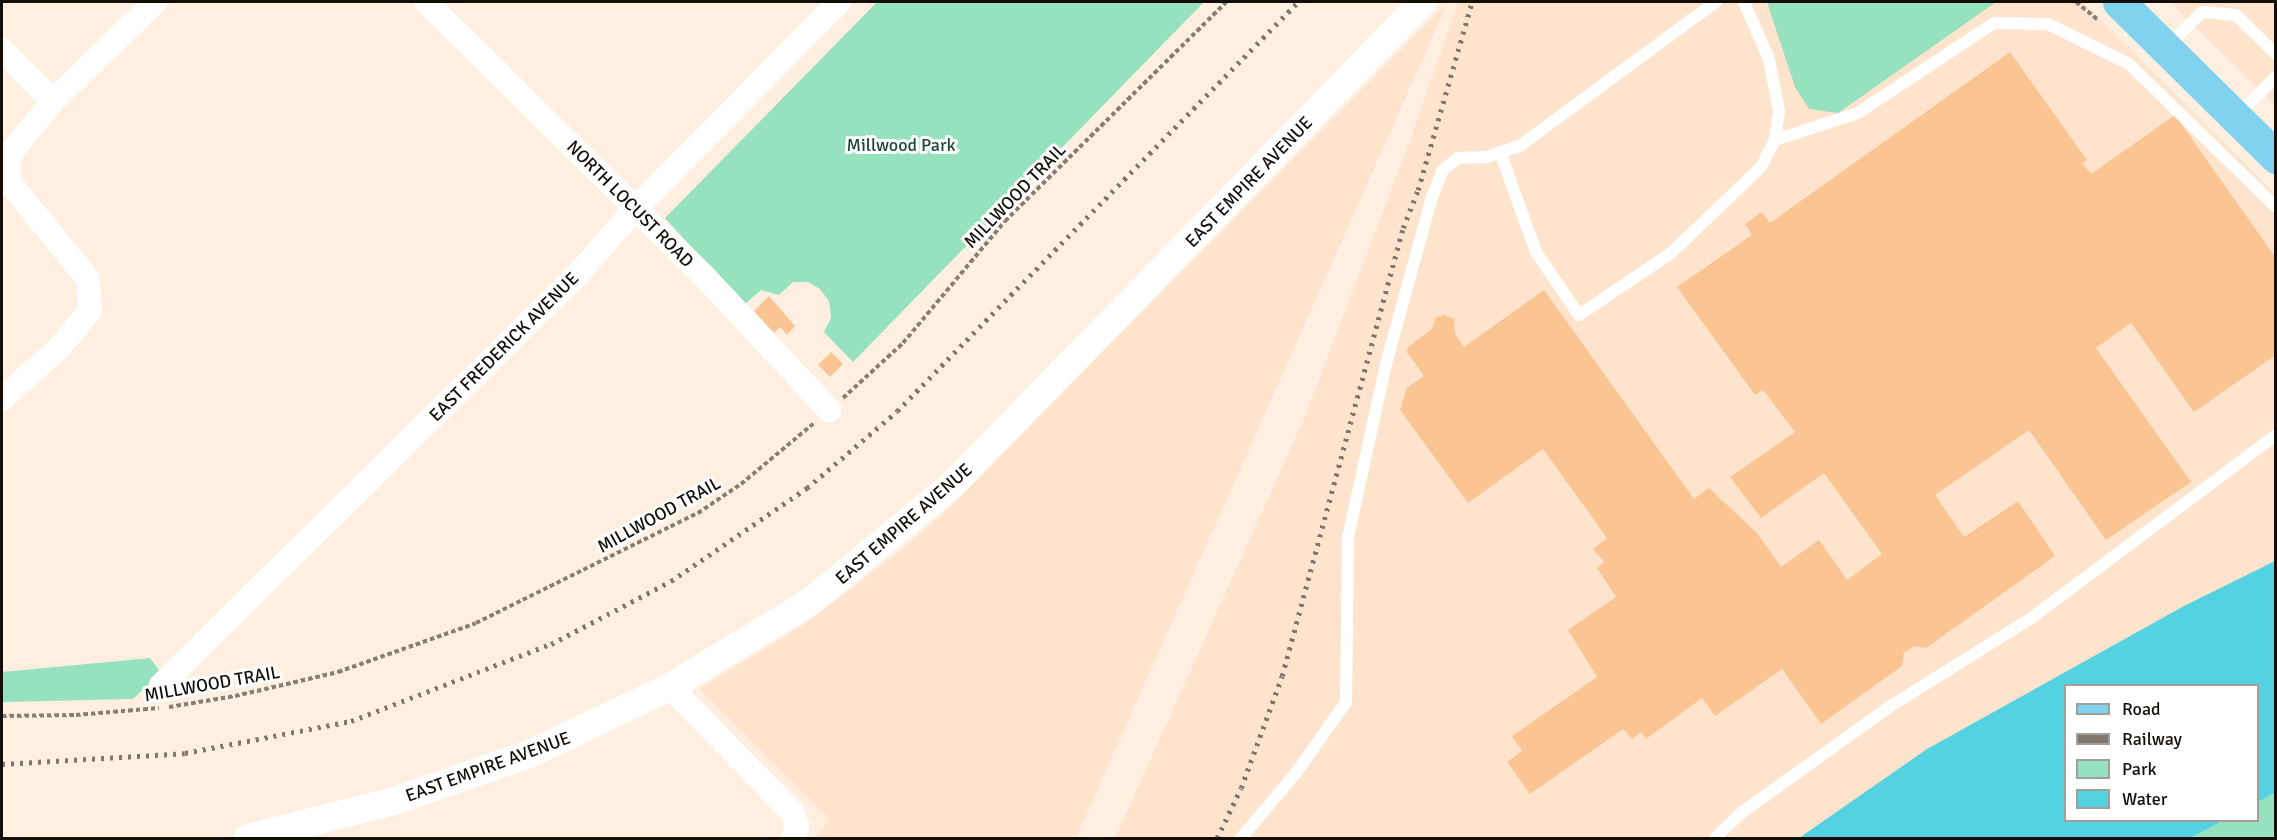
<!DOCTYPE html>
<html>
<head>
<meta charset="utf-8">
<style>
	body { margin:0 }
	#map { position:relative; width:2277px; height:840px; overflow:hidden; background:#ffefe1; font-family:Signika,sans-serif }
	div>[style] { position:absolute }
	.built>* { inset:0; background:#fee4cd }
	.green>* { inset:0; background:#96e2be }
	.water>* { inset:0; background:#55d2e2 }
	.building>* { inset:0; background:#fbc493 }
	.path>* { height:4px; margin-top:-2px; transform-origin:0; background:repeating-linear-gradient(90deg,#897e74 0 4.5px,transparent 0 7.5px) }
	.service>* { height:12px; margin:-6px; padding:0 6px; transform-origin:6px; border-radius:6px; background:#fff }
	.minor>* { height:24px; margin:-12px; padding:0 12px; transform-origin:12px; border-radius:12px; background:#fff }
	.tertiary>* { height:28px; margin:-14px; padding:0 14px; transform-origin:14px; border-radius:14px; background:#fff }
	.primary>* { height:33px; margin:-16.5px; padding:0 16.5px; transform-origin:16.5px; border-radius:16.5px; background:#81d2ef }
	.rail>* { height:4.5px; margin-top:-2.25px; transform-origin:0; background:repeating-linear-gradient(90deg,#82776d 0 3px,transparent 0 9px) }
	span { translate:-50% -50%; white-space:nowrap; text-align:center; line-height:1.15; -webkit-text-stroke:6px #fff; paint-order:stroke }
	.park-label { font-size:18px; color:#1e4735 }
	.street-label { font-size:18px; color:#140e08 }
	.frame { position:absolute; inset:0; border:3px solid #140e08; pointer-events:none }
	.legend { position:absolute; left:2064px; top:684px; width:195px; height:138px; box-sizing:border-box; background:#fff; border:2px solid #a19f9c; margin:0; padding:8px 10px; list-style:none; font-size:18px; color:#140e08 }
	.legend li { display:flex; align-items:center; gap:12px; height:30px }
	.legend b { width:30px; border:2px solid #a19f9c }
</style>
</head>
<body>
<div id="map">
	<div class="built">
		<i style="clip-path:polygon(1448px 2px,1076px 838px,815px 838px,829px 819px,699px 689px,802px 626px,903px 549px,949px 508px)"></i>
		<i style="clip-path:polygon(1458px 2px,2083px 2px,2275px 194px,2275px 561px,2184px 606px,1927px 749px,1799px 838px,1115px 838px,1303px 421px,1410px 141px)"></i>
		<i style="clip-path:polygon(2170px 2px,2275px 2px,2275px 106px)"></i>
	</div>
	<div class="green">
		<i style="clip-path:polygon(877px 2px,1204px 2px,853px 362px,824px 332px,831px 318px,829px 301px,820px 289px,808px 282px,793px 282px,779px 295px,761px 290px,744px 305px,665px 218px)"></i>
		<i style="clip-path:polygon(1767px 2px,1996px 2px,1838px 113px,1809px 109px,1795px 87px)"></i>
		<i style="clip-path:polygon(150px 658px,161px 673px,133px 699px,2px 702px,2px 672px)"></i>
		<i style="clip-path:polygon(2275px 793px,2275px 838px,2190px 838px,2223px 821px,2258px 820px,2258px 802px)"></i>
	</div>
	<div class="water">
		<i style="clip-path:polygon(2275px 561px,2275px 793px,2258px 802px,2258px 686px,2066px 686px,2066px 820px,2223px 821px,2190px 838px,1799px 838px,1927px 749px,2184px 606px)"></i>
	</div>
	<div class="building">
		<i style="clip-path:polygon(2010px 52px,2087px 160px,2082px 163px,2091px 174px,2175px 115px,2276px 258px,2276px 355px,2194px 412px,2131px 323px,2096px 348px,2191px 482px,2106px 540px,2029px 430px,1935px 495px,1964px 537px,2018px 501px,2055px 556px,1926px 648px,1914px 646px,1904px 653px,1902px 666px,1821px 724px,1782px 669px,1715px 716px,1702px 698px,1646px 739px,1641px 732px,1632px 739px,1623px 729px,1530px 794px,1507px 762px,1522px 751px,1512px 736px,1597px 677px,1568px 630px,1616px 597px,1597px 568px,1604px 562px,1593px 549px,1607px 538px,1543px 449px,1468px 503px,1400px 410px,1407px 388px,1424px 376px,1407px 352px,1408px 347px,1432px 329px,1436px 317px,1445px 315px,1454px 319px,1455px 334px,1464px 347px,1544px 290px,1694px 499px,1709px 488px,1757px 533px,1781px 567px,1819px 540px,1847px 580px,1882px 554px,1824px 473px,1761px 518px,1730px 477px,1795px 432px,1763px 390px,1755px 395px,1677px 287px,1752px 235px,1745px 224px,1762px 212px,1770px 223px)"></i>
		<i style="clip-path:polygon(769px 296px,795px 326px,787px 335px,780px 327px,774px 333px,754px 311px)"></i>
		<i style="clip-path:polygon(831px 352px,843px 364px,830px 377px,818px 365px)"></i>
	</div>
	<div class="path">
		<i style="left:2076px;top:2px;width:28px;rotate:39deg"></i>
		<i style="left:843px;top:398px;width:81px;rotate:-42.5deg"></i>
		<i style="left:903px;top:343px;width:159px;rotate:-50.1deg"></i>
		<i style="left:1005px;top:221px;width:311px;rotate:-44.7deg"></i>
		<i style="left:169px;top:707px;width:67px;rotate:-9.5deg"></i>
		<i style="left:235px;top:696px;width:106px;rotate:-13.1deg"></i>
		<i style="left:338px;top:672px;width:146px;rotate:-19.5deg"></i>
		<i style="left:476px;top:623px;width:248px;rotate:-26.4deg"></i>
		<i style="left:698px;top:513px;width:52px;rotate:-34deg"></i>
		<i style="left:741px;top:484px;width:94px;rotate:-39.8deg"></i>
		<i style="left:2px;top:716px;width:74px;rotate:-0.8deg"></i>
		<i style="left:76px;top:715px;width:83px;rotate:-4.8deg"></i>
	</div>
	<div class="service">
		<i style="left:2167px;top:47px;width:49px;rotate:-45deg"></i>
		<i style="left:2202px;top:12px;width:34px;rotate:5deg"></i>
		<i style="left:2236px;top:15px;width:56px;rotate:44.3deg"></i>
		<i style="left:2236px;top:116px;width:56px;rotate:-44.3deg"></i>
		<i style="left:1775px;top:140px;width:87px;rotate:-18deg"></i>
		<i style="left:1858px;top:113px;width:163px;rotate:-33.5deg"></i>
		<i style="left:1994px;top:23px;width:54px;rotate:1.1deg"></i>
		<i style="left:2048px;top:24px;width:90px;rotate:26.3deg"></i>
		<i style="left:2129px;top:64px;width:205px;rotate:44.2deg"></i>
		<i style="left:1500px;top:152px;width:106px;rotate:70.2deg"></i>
		<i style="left:1536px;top:252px;width:76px;rotate:55.7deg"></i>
		<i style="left:1579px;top:315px;width:111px;rotate:-34deg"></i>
		<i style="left:1671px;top:253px;width:124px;rotate:-43.7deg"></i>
		<i style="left:1761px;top:167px;width:30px;rotate:-63deg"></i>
		<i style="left:1775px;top:140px;width:29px;rotate:-82deg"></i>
		<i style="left:1779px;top:111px;width:53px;rotate:-100.9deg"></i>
		<i style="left:1769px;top:59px;width:62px;rotate:-113.7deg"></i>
		<i style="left:1241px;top:838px;width:85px;rotate:-49.8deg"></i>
		<i style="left:1296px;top:773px;width:87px;rotate:-54.8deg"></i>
		<i style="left:1346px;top:702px;width:165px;rotate:-89.3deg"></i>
		<i style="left:1348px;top:537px;width:177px;rotate:-77.6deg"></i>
		<i style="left:1386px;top:364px;width:173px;rotate:-74.6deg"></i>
		<i style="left:1432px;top:197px;width:29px;rotate:-68deg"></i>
		<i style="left:1443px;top:170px;width:19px;rotate:-39deg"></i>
		<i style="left:1458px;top:158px;width:29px;rotate:-2deg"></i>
		<i style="left:1487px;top:157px;width:36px;rotate:-19deg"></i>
		<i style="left:1521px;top:145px;width:242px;rotate:-36.3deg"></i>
		<i style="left:1715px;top:838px;width:36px;rotate:-44deg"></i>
		<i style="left:1741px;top:813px;width:182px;rotate:-35.6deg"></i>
		<i style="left:1889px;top:707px;width:166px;rotate:-32deg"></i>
		<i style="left:2030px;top:619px;width:307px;rotate:-36.8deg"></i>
	</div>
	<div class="minor">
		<i style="left:426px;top:2px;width:389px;rotate:44.6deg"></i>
		<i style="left:703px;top:275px;width:185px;rotate:47deg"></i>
		<i style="left:2px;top:50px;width:72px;rotate:45deg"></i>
		<i style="left:2px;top:399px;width:78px;rotate:-41.9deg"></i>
		<i style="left:60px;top:347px;width:48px;rotate:-51deg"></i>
		<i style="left:90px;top:310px;width:31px;rotate:-94deg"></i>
		<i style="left:88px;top:279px;width:125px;rotate:-129.2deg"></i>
		<i style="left:9px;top:182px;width:27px;rotate:-90deg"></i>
		<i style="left:9px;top:155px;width:70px;rotate:-50.8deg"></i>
		<i style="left:53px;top:101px;width:142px;rotate:-44.1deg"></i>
		<i style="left:161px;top:685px;width:587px;rotate:-44.59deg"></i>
		<i style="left:579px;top:273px;width:85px;rotate:-48.8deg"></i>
		<i style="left:635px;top:209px;width:291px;rotate:-45.4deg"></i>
		<i style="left:670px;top:687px;width:175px;rotate:45.7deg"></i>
		<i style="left:792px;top:812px;width:15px;rotate:70deg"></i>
		<i style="left:797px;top:826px;width:13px;rotate:108deg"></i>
	</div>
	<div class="tertiary">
		<i style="left:248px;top:838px;width:151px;rotate:-14.2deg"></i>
		<i style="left:394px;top:801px;width:146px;rotate:-19.2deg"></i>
		<i style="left:532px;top:753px;width:153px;rotate:-25.6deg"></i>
		<i style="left:670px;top:687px;width:164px;rotate:-31.3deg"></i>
		<i style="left:810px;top:602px;width:184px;rotate:-39.5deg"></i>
		<i style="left:952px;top:485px;width:675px;rotate:-45.72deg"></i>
	</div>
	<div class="primary">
		<i style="left:2119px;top:2px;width:221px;rotate:44.6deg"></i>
	</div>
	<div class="rail">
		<i style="left:2px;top:764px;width:183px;rotate:-3.4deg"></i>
		<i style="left:185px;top:753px;width:169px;rotate:-10.9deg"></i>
		<i style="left:351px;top:721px;width:214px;rotate:-21.1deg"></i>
		<i style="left:551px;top:644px;width:136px;rotate:-27.7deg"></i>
		<i style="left:671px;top:581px;width:165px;rotate:-34.4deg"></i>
		<i style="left:807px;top:488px;width:118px;rotate:-40.5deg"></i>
		<i style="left:897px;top:411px;width:573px;rotate:-45.57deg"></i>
		<i style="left:1217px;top:838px;width:55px;rotate:-64.4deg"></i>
		<i style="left:1241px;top:788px;width:119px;rotate:-69.9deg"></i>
		<i style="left:1282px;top:676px;width:464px;rotate:-74.9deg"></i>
		<i style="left:1403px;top:228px;width:41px;rotate:-68.5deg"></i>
		<i style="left:1418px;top:190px;width:196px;rotate:-74deg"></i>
	</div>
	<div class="park-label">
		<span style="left:901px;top:145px">Millwood Park</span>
	</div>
	<div class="street-label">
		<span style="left:1249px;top:182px;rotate:-46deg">EAST EMPIRE AVENUE</span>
		<span style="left:1015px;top:196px;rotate:-46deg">MILLWOOD TRAIL</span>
		<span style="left:630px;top:204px;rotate:45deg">NORTH LOCUST ROAD</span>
		<span style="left:504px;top:347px;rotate:-45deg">EAST FREDERICK AVENUE</span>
		<span style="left:659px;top:515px;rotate:-29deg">MILLWOOD TRAIL</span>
		<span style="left:904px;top:524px;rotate:-41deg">EAST EMPIRE AVENUE</span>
		<span style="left:212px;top:684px;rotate:-10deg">MILLWOOD TRAIL</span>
		<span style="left:488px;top:767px;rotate:-20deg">EAST EMPIRE AVENUE</span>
	</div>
	<div class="frame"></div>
	<ul class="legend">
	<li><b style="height:8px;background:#81d2ef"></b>Road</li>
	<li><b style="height:8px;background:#82776d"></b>Railway</li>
	<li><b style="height:16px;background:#96e2be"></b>Park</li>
	<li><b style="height:16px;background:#55d2e2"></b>Water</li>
	</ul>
</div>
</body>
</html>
